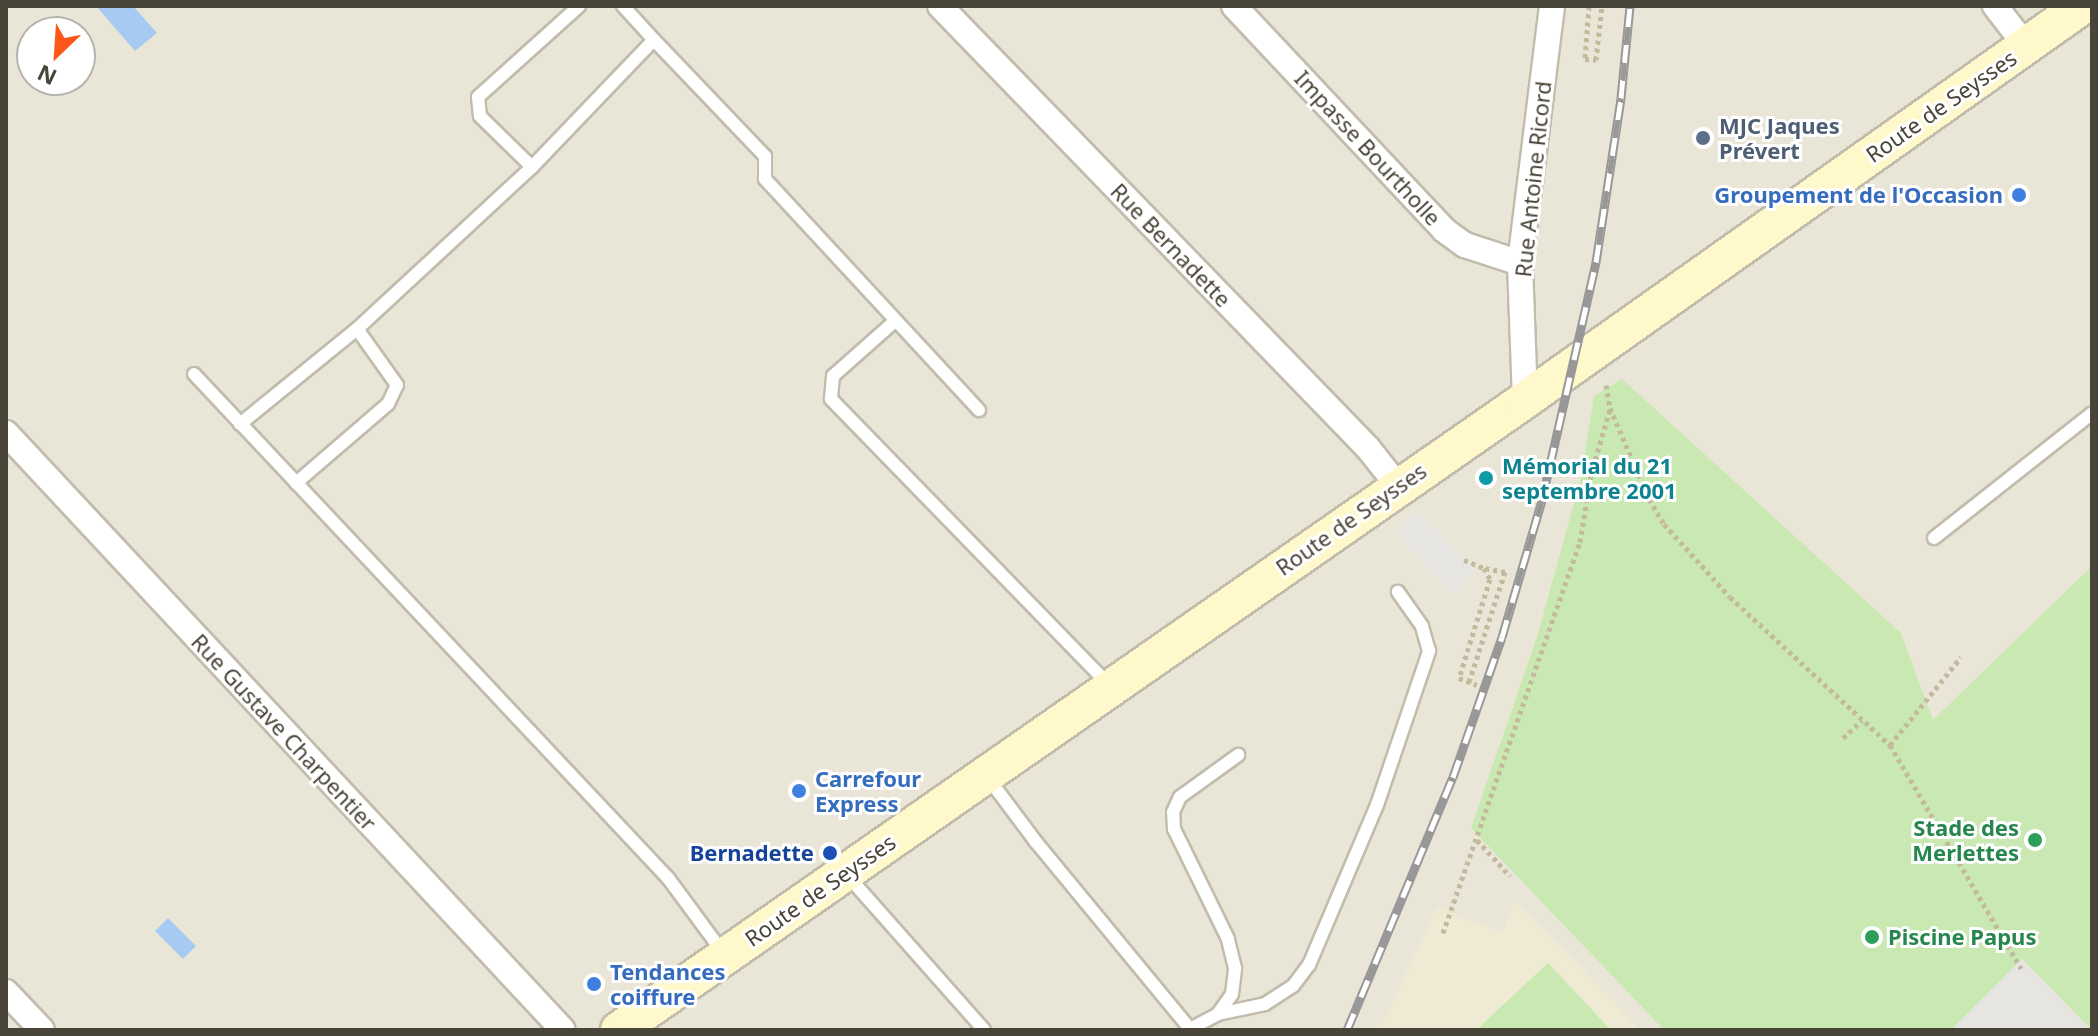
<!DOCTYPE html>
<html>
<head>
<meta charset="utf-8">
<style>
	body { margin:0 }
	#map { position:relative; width:2098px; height:1036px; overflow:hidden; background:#f5f3ea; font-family:"Noto Sans",sans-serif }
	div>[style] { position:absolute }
	.residential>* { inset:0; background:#e9e6d8 }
	.education>* { inset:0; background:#eeead4 }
	.green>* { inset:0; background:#cae9b2 }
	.parking>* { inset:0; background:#e7e5e1 }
	.water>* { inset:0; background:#a6caf2 }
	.path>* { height:5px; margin-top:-2.5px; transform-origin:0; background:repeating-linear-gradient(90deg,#c3ba9d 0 4px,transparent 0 8px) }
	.roads { filter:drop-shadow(2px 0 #c1bcac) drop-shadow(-2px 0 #c1bcac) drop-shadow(0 2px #c1bcac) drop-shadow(0 -2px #c1bcac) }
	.lane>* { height:12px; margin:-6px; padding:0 6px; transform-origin:6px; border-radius:6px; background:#fff }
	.street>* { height:24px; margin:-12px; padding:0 12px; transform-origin:12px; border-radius:12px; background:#fff }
	.secondary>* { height:36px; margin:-18px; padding:0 18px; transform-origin:18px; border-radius:18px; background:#fff8ca }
	.rail>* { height:9px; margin-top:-4.5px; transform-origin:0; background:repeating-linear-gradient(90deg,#fff 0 18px,#989898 0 36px); box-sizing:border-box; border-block:2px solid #989898 }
	.dots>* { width:22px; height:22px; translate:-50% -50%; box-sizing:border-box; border:4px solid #fff; border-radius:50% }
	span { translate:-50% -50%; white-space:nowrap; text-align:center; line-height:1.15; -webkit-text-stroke:6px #fff; paint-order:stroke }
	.street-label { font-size:22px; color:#494438 }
	.service-label { font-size:22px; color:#4e5e75; font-weight:700 }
	.left { translate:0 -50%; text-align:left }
	.shop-label { font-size:22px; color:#366cbe; font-weight:700 }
	.right { translate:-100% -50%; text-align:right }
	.culture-label { font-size:22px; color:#0d838f; font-weight:700 }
	.leisure-label { font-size:22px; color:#27864d; font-weight:700 }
	.transit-label { font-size:22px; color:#164399; font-weight:700 }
	.frame { position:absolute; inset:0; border:8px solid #494438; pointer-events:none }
	.north { position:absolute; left:16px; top:16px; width:80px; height:80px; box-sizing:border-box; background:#fff; border:2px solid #b6b4af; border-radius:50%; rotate:205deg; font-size:22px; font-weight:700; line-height:32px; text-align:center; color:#494438 }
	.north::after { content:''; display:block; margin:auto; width:28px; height:36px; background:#fc5619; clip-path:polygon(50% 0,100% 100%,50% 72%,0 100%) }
</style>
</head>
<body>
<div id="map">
	<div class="residential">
		<i style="clip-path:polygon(evenodd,6px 6px,2092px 6px,2092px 1030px,6px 1030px,6px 6px,32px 32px,80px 32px,80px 80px,32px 80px,32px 32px)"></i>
	</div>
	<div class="education">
		<i style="clip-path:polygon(1515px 900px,1641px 1030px,1380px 1030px,1437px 907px,1502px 933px)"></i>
	</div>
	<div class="green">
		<i style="clip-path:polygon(1622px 379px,1901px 633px,1933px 720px,2092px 566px,2092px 1030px,2022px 959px,1953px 1030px,1664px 1030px,1471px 828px,1537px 637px,1581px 478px,1594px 396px)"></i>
		<i style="clip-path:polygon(1548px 963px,1611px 1030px,1476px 1030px)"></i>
	</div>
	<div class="parking">
		<i style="clip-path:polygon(1417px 510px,1476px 571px,1453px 593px,1394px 532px)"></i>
		<i style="clip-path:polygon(2022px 959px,2089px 1030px,1953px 1030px,1952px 1029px)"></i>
	</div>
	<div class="water">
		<i style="clip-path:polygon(96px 6px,133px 6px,157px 33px,135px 51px)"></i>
		<i style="clip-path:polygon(168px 918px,196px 946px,183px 959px,155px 931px)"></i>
	</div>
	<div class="path">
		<i style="left:1589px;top:6px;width:53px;rotate:94.3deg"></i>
		<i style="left:1585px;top:59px;width:11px;rotate:5deg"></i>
		<i style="left:1596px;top:60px;width:54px;rotate:-83.7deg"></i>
		<i style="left:1606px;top:385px;width:23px;rotate:80deg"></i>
		<i style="left:1610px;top:408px;width:99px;rotate:66.8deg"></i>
		<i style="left:1649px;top:499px;width:29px;rotate:59deg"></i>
		<i style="left:1664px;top:524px;width:98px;rotate:47.9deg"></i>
		<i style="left:1730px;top:597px;width:218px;rotate:42.8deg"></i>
		<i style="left:1890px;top:745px;width:259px;rotate:59.6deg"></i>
		<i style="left:1464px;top:560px;width:22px;rotate:22deg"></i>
		<i style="left:1484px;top:568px;width:13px;rotate:61deg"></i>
		<i style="left:1490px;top:579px;width:104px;rotate:107.4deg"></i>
		<i style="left:1459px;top:678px;width:19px;rotate:21deg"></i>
		<i style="left:1469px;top:682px;width:116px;rotate:-71.9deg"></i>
		<i style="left:1505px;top:572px;width:21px;rotate:-169deg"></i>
		<i style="left:1843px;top:738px;width:26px;rotate:-43deg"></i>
		<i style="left:1890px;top:745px;width:113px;rotate:-51.1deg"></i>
		<i style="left:1477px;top:840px;width:49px;rotate:47.5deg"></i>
		<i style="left:1443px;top:933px;width:414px;rotate:-70.7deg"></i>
		<i style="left:1580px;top:542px;width:68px;rotate:-80.7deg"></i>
		<i style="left:1591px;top:475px;width:69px;rotate:-73.9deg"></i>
	</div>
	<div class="roads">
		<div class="lane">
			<i style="left:623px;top:6px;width:46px;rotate:47.6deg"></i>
			<i style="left:532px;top:167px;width:73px;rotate:-135.6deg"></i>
			<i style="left:480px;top:116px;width:19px;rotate:-96deg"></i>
			<i style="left:478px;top:97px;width:136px;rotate:-42deg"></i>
			<i style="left:895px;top:321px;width:83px;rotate:138.4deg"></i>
			<i style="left:833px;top:376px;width:23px;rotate:95deg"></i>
			<i style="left:831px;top:399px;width:399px;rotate:45.8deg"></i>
			<i style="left:194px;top:374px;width:692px;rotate:46.76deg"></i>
			<i style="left:668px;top:878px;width:94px;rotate:53.6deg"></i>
			<i style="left:240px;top:424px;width:151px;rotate:-39.1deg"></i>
			<i style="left:357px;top:329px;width:238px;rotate:-42.8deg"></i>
			<i style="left:532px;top:167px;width:176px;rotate:-46.2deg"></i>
			<i style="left:654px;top:40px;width:161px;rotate:46.3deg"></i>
			<i style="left:765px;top:156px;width:23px;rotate:90deg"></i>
			<i style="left:765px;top:179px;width:315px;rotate:47.2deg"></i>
			<i style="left:296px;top:483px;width:121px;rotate:-40.7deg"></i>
			<i style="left:388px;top:404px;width:21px;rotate:-65deg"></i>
			<i style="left:397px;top:385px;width:69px;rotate:-125.5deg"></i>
			<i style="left:1934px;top:538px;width:201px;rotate:-38.3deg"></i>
			<i style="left:988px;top:778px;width:80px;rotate:53.1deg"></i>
			<i style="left:1036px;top:842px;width:242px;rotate:50.5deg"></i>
			<i style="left:1190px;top:1029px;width:32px;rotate:-28deg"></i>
			<i style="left:1218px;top:1014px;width:48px;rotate:-12deg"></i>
			<i style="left:1265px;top:1004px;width:33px;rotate:-33deg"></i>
			<i style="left:1293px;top:986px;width:26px;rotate:-53deg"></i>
			<i style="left:1309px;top:965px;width:174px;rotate:-67deg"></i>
			<i style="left:1377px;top:805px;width:163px;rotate:-71.3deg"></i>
			<i style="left:1429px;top:651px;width:26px;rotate:-106deg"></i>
			<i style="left:1422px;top:626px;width:42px;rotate:-125.2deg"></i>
			<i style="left:847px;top:875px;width:207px;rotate:48.5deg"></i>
			<i style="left:1218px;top:1014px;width:24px;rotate:-55deg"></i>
			<i style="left:1232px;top:994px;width:26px;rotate:-83deg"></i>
			<i style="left:1235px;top:968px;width:30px;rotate:-104deg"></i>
			<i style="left:1228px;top:939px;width:123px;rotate:-116.1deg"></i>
			<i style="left:1174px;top:829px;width:17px;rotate:-93deg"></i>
			<i style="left:1173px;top:812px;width:17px;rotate:-65deg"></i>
			<i style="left:1180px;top:797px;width:72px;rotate:-35.9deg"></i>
		</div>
		<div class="street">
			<i style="left:940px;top:6px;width:615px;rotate:45.92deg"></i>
			<i style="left:1368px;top:448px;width:48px;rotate:51.7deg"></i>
			<i style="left:1234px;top:6px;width:307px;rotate:46.8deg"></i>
			<i style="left:1444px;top:230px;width:26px;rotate:36deg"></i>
			<i style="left:1465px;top:245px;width:58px;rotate:18.1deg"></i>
			<i style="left:1995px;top:6px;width:51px;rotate:52.2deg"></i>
			<i style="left:1525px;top:400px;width:137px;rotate:-92.1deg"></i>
			<i style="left:1520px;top:263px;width:259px;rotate:-82.9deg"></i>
			<i style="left:6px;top:433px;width:816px;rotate:46.99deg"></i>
			<i style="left:6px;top:992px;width:52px;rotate:46.5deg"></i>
		</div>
		<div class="secondary">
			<i style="left:619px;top:1030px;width:1104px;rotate:-34.81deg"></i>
			<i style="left:1525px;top:400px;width:682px;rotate:-35.27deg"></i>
		</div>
	</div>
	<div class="rail">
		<i style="left:1347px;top:1030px;width:274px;rotate:-67.3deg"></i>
		<i style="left:1453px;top:777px;width:148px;rotate:-70.7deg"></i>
		<i style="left:1502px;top:637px;width:143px;rotate:-73.7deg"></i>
		<i style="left:1542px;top:500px;width:244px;rotate:-77.2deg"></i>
		<i style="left:1596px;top:262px;width:166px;rotate:-81.3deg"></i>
		<i style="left:1621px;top:98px;width:92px;rotate:-84.4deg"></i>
	</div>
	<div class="dots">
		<i style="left:1703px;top:138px;background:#5c6f8a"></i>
		<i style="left:2019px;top:195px;background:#3f7fe0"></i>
		<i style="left:1486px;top:478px;background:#0f9aa8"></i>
		<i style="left:799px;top:791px;background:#3f7fe0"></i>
		<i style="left:2035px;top:840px;background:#2e9e5b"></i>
		<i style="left:830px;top:853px;background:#1a4fb4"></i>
		<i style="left:1872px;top:937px;background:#2e9e5b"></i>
		<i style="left:594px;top:984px;background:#3f7fe0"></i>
	</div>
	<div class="street-label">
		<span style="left:1941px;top:106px;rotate:-35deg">Route de Seysses</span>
		<span style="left:1368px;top:148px;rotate:47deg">Impasse Bourtholle</span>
		<span style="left:1533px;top:179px;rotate:-84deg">Rue Antoine Ricord</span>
		<span style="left:1171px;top:245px;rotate:46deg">Rue Bernadette</span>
		<span style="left:1351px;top:519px;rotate:-35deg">Route de Seysses</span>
		<span style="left:284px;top:732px;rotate:47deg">Rue Gustave Charpentier</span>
		<span style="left:820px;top:890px;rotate:-35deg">Route de Seysses</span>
	</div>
	<div class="service-label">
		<span class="left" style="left:1719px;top:138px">MJC Jaques<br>Prévert</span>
	</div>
	<div class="shop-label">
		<span class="right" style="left:2003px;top:195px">Groupement de l'Occasion</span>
		<span class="left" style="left:815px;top:791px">Carrefour<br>Express</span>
		<span class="left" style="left:610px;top:984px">Tendances<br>coiffure</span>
	</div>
	<div class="culture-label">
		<span class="left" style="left:1502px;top:478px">Mémorial du 21<br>septembre 2001</span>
	</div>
	<div class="leisure-label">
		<span class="right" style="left:2019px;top:840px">Stade des<br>Merlettes</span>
		<span class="left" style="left:1888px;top:937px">Piscine Papus</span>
	</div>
	<div class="transit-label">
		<span class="right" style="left:814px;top:853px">Bernadette</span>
	</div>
	<div class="frame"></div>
	<div class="north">N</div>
</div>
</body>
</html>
